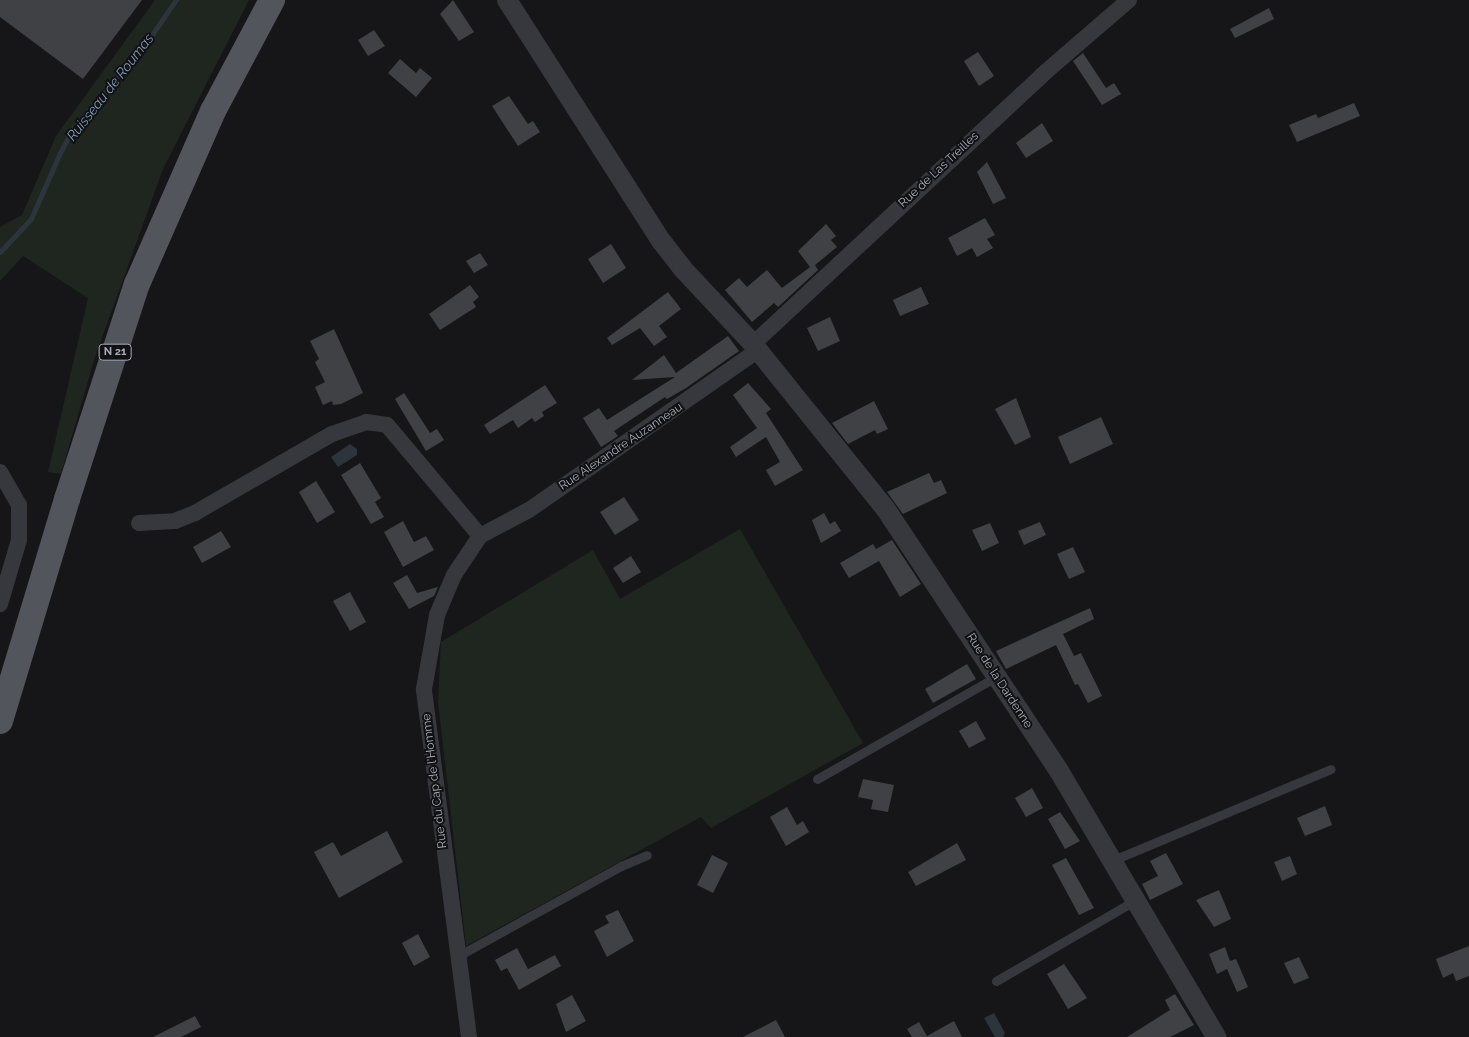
<!DOCTYPE html>
<html>
<head>
<meta charset="utf-8">
<style>
	body { margin:0 }
	#map { position:relative; width:1469px; height:1037px; overflow:hidden; background:#161618; font-family:Raleway,sans-serif }
	div>[style] { position:absolute }
	.green>* { inset:0; background:#1e261f }
	.water>* { inset:0; background:#2c353c }
	.stream>* { height:4.5px; margin:-2.25px; padding:0 2.25px; transform-origin:2.25px; border-radius:2.25px; background:#2c353c }
	.building>* { inset:0; background:#404145 }
	.service>* { height:9px; margin:-4.5px; padding:0 4.5px; transform-origin:4.5px; border-radius:4.5px; background:#37383d }
	.minor>* { height:16px; margin:-8px; padding:0 8px; transform-origin:8px; border-radius:8px; background:#37383d }
	.tertiary>* { height:20px; margin:-10px; padding:0 10px; transform-origin:10px; border-radius:10px; background:#37383d }
	.primary>* { height:26px; margin:-13px; padding:0 13px; transform-origin:13px; border-radius:13px; background:#53555c }
	span { translate:-50% -50%; white-space:nowrap; text-align:center; line-height:1.15; -webkit-text-stroke:4px #111113; paint-order:stroke }
	.shield-label span { padding:1px 4px; background:#111113; border:1px solid; border-radius:4px; -webkit-text-stroke-width:0 }
	.shield-label { font-size:11px; color:#a8adb8; font-weight:700 }
	.street-label { font-size:12px; color:#a8adb8 }
	.water-label { font-size:14px; color:#7f9bb3; font-style:italic }
</style>
</head>
<body>
<div id="map">
	<div class="green">
		<i style="clip-path:polygon(155px 0,249px 0,163px 169px,94px 360px,61px 474px,48px 472px,88px 298px,23px 256px,0 281px,0 227px,22px 215px,56px 136px)"></i>
		<i style="clip-path:polygon(740px 529px,863px 743px,711px 828px,701px 817px,466px 946px,438px 702px,441px 642px,593px 550px,620px 599px)"></i>
	</div>
	<div class="water">
		<i style="clip-path:polygon(350px 444px,357px 449px,357px 455px,338px 467px,331px 457px)"></i>
		<i style="clip-path:polygon(994px 1013px,1005px 1033px,1003px 1037px,995px 1037px,984px 1018px)"></i>
	</div>
	<div class="stream">
		<i style="left:0;top:252px;width:45px;rotate:-46.8deg"></i>
		<i style="left:31px;top:219px;width:72px;rotate:-66.3deg"></i>
		<i style="left:60px;top:153px;width:27px;rotate:-62deg"></i>
		<i style="left:73px;top:129px;width:102px;rotate:-49deg"></i>
		<i style="left:140px;top:52px;width:63px;rotate:-55.3deg"></i>
	</div>
	<div class="building">
		<i style="clip-path:polygon(0 0,142px 0,83px 79px,0 17px)"></i>
		<i style="clip-path:polygon(453px 0,474px 32px,459px 41px,440px 14px)"></i>
		<i style="clip-path:polygon(1269px 8px,1274px 19px,1235px 38px,1230px 29px)"></i>
		<i style="clip-path:polygon(374px 30px,385px 46px,368px 56px,358px 40px)"></i>
		<i style="clip-path:polygon(978px 52px,994px 76px,979px 86px,964px 61px)"></i>
		<i style="clip-path:polygon(1083px 53px,1106px 88px,1114px 83px,1121px 94px,1102px 105px,1073px 61px)"></i>
		<i style="clip-path:polygon(400px 59px,416px 73px,420px 68px,432px 78px,416px 97px,388px 73px)"></i>
		<i style="clip-path:polygon(509px 96px,528px 124px,533px 121px,540px 132px,518px 146px,492px 106px)"></i>
		<i style="clip-path:polygon(1354px 103px,1360px 116px,1297px 142px,1289px 125px,1316px 114px,1318px 118px)"></i>
		<i style="clip-path:polygon(1042px 123px,1053px 141px,1026px 158px,1016px 143px)"></i>
		<i style="clip-path:polygon(987px 162px,1006px 198px,993px 204px,977px 172px)"></i>
		<i style="clip-path:polygon(985px 218px,995px 235px,987px 239px,993px 248px,977px 257px,972px 248px,957px 256px,948px 238px)"></i>
		<i style="clip-path:polygon(826px 224px,836px 236px,831px 240px,837px 247px,815px 265px,818px 270px,778px 307px,774px 303px,752px 322px,725px 290px,739px 278px,747px 287px,767px 270px,782px 288px,810px 267px,798px 251px)"></i>
		<i style="clip-path:polygon(611px 244px,626px 268px,603px 283px,588px 259px)"></i>
		<i style="clip-path:polygon(480px 253px,488px 265px,474px 273px,466px 261px)"></i>
		<i style="clip-path:polygon(470px 285px,479px 297px,473px 302px,476px 307px,440px 330px,429px 314px)"></i>
		<i style="clip-path:polygon(921px 287px,929px 304px,900px 316px,893px 300px)"></i>
		<i style="clip-path:polygon(668px 292px,681px 309px,659px 326px,667px 337px,654px 346px,640px 328px,612px 345px,607px 338px)"></i>
		<i style="clip-path:polygon(830px 317px,840px 341px,818px 351px,807px 328px)"></i>
		<i style="clip-path:polygon(334px 329px,363px 393px,341px 404px,333px 405px,332px 401px,323px 405px,315px 387px,325px 382px,315px 362px,319px 359px,310px 341px)"></i>
		<i style="clip-path:polygon(728px 336px,739px 351px,686px 388px,667px 399px,665px 397px,614px 431px,618px 436px,601px 447px,583px 418px,599px 408px,607px 420px,675px 377px,632px 380px,664px 355px,676px 373px)"></i>
		<i style="clip-path:polygon(748px 383px,771px 409px,766px 413px,803px 470px,775px 486px,766px 470px,780px 462px,766px 437px,736px 457px,730px 447px,757px 428px,733px 395px)"></i>
		<i style="clip-path:polygon(545px 385px,557px 403px,542px 412px,544px 416px,535px 422px,532px 418px,518px 428px,513px 420px,490px 434px,484px 425px)"></i>
		<i style="clip-path:polygon(404px 393px,430px 433px,437px 429px,444px 440px,426px 451px,395px 399px)"></i>
		<i style="clip-path:polygon(1016px 398px,1031px 437px,1015px 445px,995px 409px)"></i>
		<i style="clip-path:polygon(874px 401px,888px 429px,877px 434px,875px 430px,848px 444px,832px 423px)"></i>
		<i style="clip-path:polygon(1101px 417px,1113px 444px,1070px 464px,1058px 437px)"></i>
		<i style="clip-path:polygon(360px 463px,381px 498px,375px 502px,384px 517px,371px 524px,341px 475px)"></i>
		<i style="clip-path:polygon(929px 473px,934px 483px,941px 480px,947px 493px,903px 514px,887px 492px)"></i>
		<i style="clip-path:polygon(316px 481px,335px 512px,317px 523px,299px 492px)"></i>
		<i style="clip-path:polygon(624px 497px,639px 520px,615px 535px,600px 512px)"></i>
		<i style="clip-path:polygon(824px 513px,830px 524px,835px 521px,841px 531px,821px 543px,812px 520px)"></i>
		<i style="clip-path:polygon(403px 521px,414px 542px,426px 536px,434px 550px,403px 567px,384px 532px)"></i>
		<i style="clip-path:polygon(1040px 522px,1046px 535px,1024px 545px,1018px 531px)"></i>
		<i style="clip-path:polygon(990px 523px,999px 543px,982px 551px,972px 530px)"></i>
		<i style="clip-path:polygon(221px 531px,231px 547px,202px 563px,193px 547px)"></i>
		<i style="clip-path:polygon(892px 540px,921px 584px,900px 597px,879px 561px,849px 578px,840px 563px,873px 544px,876px 549px)"></i>
		<i style="clip-path:polygon(1073px 547px,1085px 572px,1069px 579px,1057px 554px)"></i>
		<i style="clip-path:polygon(631px 556px,641px 572px,623px 583px,613px 568px)"></i>
		<i style="clip-path:polygon(407px 575px,417px 593px,438px 587px,434px 596px,409px 609px,393px 583px)"></i>
		<i style="clip-path:polygon(350px 592px,366px 622px,350px 631px,333px 601px)"></i>
		<i style="clip-path:polygon(1090px 608px,1094px 619px,1063px 634px,1074px 656px,1081px 653px,1102px 696px,1088px 703px,1078px 684px,1075px 685px,1056px 645px,1006px 669px,996px 651px)"></i>
		<i style="clip-path:polygon(967px 664px,976px 679px,933px 703px,925px 689px)"></i>
		<i style="clip-path:polygon(976px 721px,986px 739px,969px 748px,959px 731px)"></i>
		<i style="clip-path:polygon(863px 779px,894px 785px,888px 812px,871px 809px,873px 800px,858px 797px)"></i>
		<i style="clip-path:polygon(1032px 788px,1043px 808px,1026px 817px,1015px 798px)"></i>
		<i style="clip-path:polygon(1325px 806px,1332px 825px,1305px 836px,1297px 818px)"></i>
		<i style="clip-path:polygon(787px 807px,797px 825px,803px 821px,809px 832px,786px 846px,770px 817px)"></i>
		<i style="clip-path:polygon(1060px 812px,1080px 841px,1065px 849px,1048px 819px)"></i>
		<i style="clip-path:polygon(387px 831px,403px 862px,339px 898px,314px 852px,333px 842px,341px 856px)"></i>
		<i style="clip-path:polygon(957px 843px,966px 860px,916px 886px,908px 872px)"></i>
		<i style="clip-path:polygon(1166px 853px,1183px 884px,1150px 900px,1142px 884px,1158px 876px,1150px 861px)"></i>
		<i style="clip-path:polygon(712px 855px,728px 863px,713px 893px,697px 885px)"></i>
		<i style="clip-path:polygon(1290px 856px,1297px 874px,1282px 881px,1274px 862px)"></i>
		<i style="clip-path:polygon(1066px 858px,1094px 908px,1079px 915px,1052px 865px)"></i>
		<i style="clip-path:polygon(1219px 890px,1231px 919px,1214px 927px,1196px 900px)"></i>
		<i style="clip-path:polygon(618px 910px,634px 941px,607px 957px,594px 931px,609px 923px,605px 916px)"></i>
		<i style="clip-path:polygon(418px 934px,430px 957px,414px 966px,402px 943px)"></i>
		<i style="clip-path:polygon(1469px 946px,1469px 976px,1456px 981px,1453px 973px,1443px 978px,1436px 959px)"></i>
		<i style="clip-path:polygon(1225px 947px,1230px 961px,1236px 959px,1248px 987px,1237px 992px,1227px 969px,1217px 974px,1209px 954px)"></i>
		<i style="clip-path:polygon(517px 948px,528px 969px,555px 955px,561px 966px,519px 990px,507px 968px,501px 971px,495px 960px)"></i>
		<i style="clip-path:polygon(1299px 957px,1309px 978px,1294px 984px,1284px 963px)"></i>
		<i style="clip-path:polygon(1064px 964px,1087px 998px,1068px 1009px,1047px 974px)"></i>
		<i style="clip-path:polygon(1175px 994px,1194px 1025px,1170px 1037px,1127px 1037px,1170px 1010px,1165px 1000px)"></i>
		<i style="clip-path:polygon(572px 995px,586px 1021px,566px 1032px,556px 1004px)"></i>
		<i style="clip-path:polygon(195px 1016px,201px 1027px,181px 1037px,153px 1037px)"></i>
		<i style="clip-path:polygon(776px 1020px,785px 1037px,743px 1037px)"></i>
		<i style="clip-path:polygon(954px 1021px,962px 1037px,912px 1037px,907px 1029px,919px 1022px,927px 1036px)"></i>
	</div>
	<div class="service">
		<i style="left:817px;top:779px;width:206px;rotate:-29.7deg"></i>
		<i style="left:1111px;top:861px;width:238px;rotate:-22.7deg"></i>
		<i style="left:458px;top:956px;width:186px;rotate:-28.9deg"></i>
		<i style="left:621px;top:866px;width:28px;rotate:-23deg"></i>
		<i style="left:996px;top:981px;width:160px;rotate:-30.1deg"></i>
	</div>
	<div class="minor">
		<i style="left:753px;top:344px;width:395px;rotate:-42.9deg"></i>
		<i style="left:1042px;top:75px;width:115px;rotate:-40.8deg"></i>
		<i style="left:0;top:472px;width:38px;rotate:60deg"></i>
		<i style="left:19px;top:505px;width:35px;rotate:90deg"></i>
		<i style="left:19px;top:540px;width:67px;rotate:106.5deg"></i>
		<i style="left:139px;top:523px;width:36px;rotate:-3deg"></i>
		<i style="left:175px;top:521px;width:22px;rotate:-22deg"></i>
		<i style="left:195px;top:513px;width:158px;rotate:-30deg"></i>
		<i style="left:332px;top:434px;width:36px;rotate:-19deg"></i>
		<i style="left:366px;top:422px;width:21px;rotate:8deg"></i>
		<i style="left:387px;top:425px;width:145px;rotate:50deg"></i>
		<i style="left:469px;top:1037px;width:351px;rotate:-97.4deg"></i>
		<i style="left:424px;top:689px;width:75px;rotate:-80deg"></i>
		<i style="left:437px;top:615px;width:43px;rotate:-67deg"></i>
		<i style="left:454px;top:575px;width:47px;rotate:-56.3deg"></i>
		<i style="left:480px;top:536px;width:55px;rotate:-28deg"></i>
		<i style="left:529px;top:510px;width:279px;rotate:-34.9deg"></i>
	</div>
	<div class="tertiary">
		<i style="left:507px;top:0;width:287px;rotate:57.4deg"></i>
		<i style="left:662px;top:242px;width:33px;rotate:52deg"></i>
		<i style="left:682px;top:268px;width:104px;rotate:46.9deg"></i>
		<i style="left:753px;top:344px;width:211px;rotate:51.2deg"></i>
		<i style="left:885px;top:508px;width:315px;rotate:56.5deg"></i>
		<i style="left:1059px;top:771px;width:309px;rotate:59.4deg"></i>
	</div>
	<div class="primary">
		<i style="left:0;top:721px;width:232px;rotate:-73.2deg"></i>
		<i style="left:67px;top:499px;width:226px;rotate:-72deg"></i>
		<i style="left:137px;top:284px;width:189px;rotate:-66.3deg"></i>
		<i style="left:213px;top:111px;width:126px;rotate:-62deg"></i>
	</div>
	<div class="shield-label">
		<span style="left:115px;top:352px">N 21</span>
	</div>
	<div class="street-label">
		<span style="left:939px;top:170px;rotate:-43deg">Rue de Las Treilles</span>
		<span style="left:621px;top:447px;rotate:-34deg">Rue Alexandre Auzanneau</span>
		<span style="left:999px;top:681px;rotate:57deg">Rue de la Dardenne</span>
		<span style="left:435px;top:781px;rotate:-97deg">Rue du Cap de l'Homme</span>
	</div>
	<div class="water-label">
		<span style="left:110px;top:87px;rotate:-52deg">Ruisseau de Roumas</span>
	</div>
</div>
</body>
</html>
